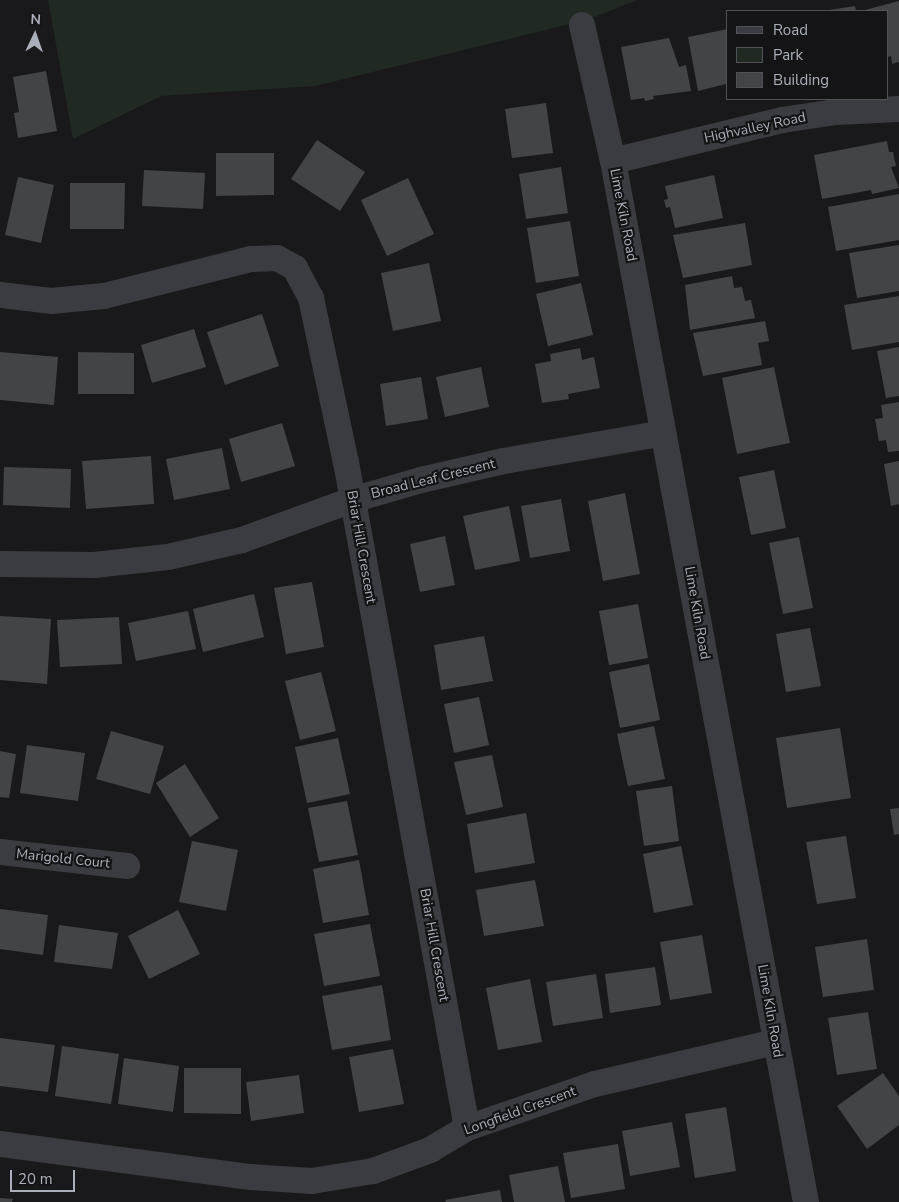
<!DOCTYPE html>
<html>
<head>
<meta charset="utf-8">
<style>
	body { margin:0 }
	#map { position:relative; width:899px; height:1202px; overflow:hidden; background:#19191b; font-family:"Nunito Sans",sans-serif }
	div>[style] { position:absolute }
	.green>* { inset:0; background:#202922 }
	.building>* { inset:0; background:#434448 }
	.minor>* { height:26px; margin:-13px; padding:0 13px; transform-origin:13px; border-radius:13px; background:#3b3c42 }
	span { translate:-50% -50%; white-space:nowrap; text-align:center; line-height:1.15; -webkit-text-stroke:4.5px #141416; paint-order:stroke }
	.street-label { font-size:14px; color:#abafbb }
	.legend { position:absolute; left:726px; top:10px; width:162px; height:90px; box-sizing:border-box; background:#141416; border:1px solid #505258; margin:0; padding:6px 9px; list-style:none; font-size:15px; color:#abafbb }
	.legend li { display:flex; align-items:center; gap:10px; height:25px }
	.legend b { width:25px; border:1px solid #505258 }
	.north { position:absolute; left:10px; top:10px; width:50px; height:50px; -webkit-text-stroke:4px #141416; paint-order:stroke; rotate:3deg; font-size:14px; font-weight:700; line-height:20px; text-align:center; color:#abafbb }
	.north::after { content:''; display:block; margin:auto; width:18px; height:22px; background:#abafbb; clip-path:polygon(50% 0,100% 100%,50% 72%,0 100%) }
	.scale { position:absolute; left:10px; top:1170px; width:65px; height:22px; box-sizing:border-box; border:2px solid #abafbb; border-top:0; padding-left:6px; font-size:15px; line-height:18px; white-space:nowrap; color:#abafbb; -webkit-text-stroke:4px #141416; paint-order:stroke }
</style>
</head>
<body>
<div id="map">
	<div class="green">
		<i style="clip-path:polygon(48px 0,637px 0,587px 20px,315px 86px,161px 96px,73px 139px)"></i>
	</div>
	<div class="building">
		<i style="clip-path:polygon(899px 1px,899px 62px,892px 64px,891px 56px,888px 57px,888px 11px,865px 10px)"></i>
		<i style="clip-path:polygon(855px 6px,856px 11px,829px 11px,829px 10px)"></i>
		<i style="clip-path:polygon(728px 29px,728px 89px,726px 84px,698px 91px,688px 37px)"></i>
		<i style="clip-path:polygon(669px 38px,679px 67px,686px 65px,691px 91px,653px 96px,654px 99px,645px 101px,644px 98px,631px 100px,621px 47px)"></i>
		<i style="clip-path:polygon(46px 71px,57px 131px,18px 138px,14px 113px,19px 112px,13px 77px)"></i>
		<i style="clip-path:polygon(546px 103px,553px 153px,512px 158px,505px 109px)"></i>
		<i style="clip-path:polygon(317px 140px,365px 172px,340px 211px,291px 179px)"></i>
		<i style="clip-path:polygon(887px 141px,889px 152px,893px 152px,896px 166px,891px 167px,899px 188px,872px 194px,871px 190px,822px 199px,814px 155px)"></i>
		<i style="clip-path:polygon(216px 153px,274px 153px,274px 195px,216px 196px)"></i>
		<i style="clip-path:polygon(561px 167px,568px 213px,526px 219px,519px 174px)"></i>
		<i style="clip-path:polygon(144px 170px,205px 173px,203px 209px,142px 206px)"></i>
		<i style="clip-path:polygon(714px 175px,723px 218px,675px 228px,670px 207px,666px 208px,664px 200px,668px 199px,665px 186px)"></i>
		<i style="clip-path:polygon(18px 177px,54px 185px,41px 243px,5px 235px)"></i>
		<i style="clip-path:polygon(408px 178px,434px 234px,387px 256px,361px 200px)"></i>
		<i style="clip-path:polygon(70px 183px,125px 183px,124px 229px,70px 229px)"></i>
		<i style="clip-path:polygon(899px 194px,899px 240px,836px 251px,828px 207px)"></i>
		<i style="clip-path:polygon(570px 221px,579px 276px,536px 283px,527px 228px)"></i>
		<i style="clip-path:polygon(745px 223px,752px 265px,683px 278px,673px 235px)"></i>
		<i style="clip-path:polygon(899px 245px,899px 291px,857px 298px,849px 253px)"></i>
		<i style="clip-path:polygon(429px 263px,441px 321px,393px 331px,381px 273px)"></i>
		<i style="clip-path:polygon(732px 276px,734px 288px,742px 287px,745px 301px,751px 300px,755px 318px,690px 330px,685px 285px)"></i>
		<i style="clip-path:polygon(581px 283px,593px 335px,548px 346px,536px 294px)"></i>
		<i style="clip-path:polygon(899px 296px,899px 342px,852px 350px,844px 305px)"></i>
		<i style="clip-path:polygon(262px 314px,279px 366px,225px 385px,207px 332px)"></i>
		<i style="clip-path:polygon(765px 321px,769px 341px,758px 343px,762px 365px,703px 376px,693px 333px)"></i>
		<i style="clip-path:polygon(194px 329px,206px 367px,152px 383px,141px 345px)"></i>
		<i style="clip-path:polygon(899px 347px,899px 396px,886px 398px,877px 351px)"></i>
		<i style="clip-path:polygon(580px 348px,582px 360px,594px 357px,600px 388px,568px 394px,569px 399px,542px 403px,535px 364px,551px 361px,550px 354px)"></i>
		<i style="clip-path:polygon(0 352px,58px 357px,54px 405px,0 400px)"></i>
		<i style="clip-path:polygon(78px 352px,134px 353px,134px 394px,78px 394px)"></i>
		<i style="clip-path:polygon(481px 367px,489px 407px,445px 417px,436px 377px)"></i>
		<i style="clip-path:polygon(774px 367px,790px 443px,737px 454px,722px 378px)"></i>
		<i style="clip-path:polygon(421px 377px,428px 419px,386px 426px,380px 384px)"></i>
		<i style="clip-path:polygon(899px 402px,899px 451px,888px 452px,886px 440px,879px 441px,875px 419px,883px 418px,881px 405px)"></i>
		<i style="clip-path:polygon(282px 423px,295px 466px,241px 482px,229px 439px)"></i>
		<i style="clip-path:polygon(222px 448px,230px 489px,174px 500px,166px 459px)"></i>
		<i style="clip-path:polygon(151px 456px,154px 504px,86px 509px,82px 461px)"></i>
		<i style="clip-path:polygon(899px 461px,899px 504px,891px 506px,884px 464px)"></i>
		<i style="clip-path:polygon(4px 467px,71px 469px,70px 508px,3px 505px)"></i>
		<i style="clip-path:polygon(774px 470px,786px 528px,751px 535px,739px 477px)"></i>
		<i style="clip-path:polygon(625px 493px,640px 574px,603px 581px,588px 501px)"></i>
		<i style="clip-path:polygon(561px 499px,570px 551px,530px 558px,521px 506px)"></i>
		<i style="clip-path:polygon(509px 506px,520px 561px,475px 570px,463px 516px)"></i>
		<i style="clip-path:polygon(445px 536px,455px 585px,420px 592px,410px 544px)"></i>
		<i style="clip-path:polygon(799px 537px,813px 608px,783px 614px,769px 543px)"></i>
		<i style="clip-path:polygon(312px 582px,324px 647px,286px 654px,274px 588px)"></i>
		<i style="clip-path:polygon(254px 594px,264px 637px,203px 652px,193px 609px)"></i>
		<i style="clip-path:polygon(638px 604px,648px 658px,609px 665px,599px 611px)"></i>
		<i style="clip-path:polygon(188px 611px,196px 649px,136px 661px,128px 623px)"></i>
		<i style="clip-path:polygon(0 616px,51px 619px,47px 684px,0 680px)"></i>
		<i style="clip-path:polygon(119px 617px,122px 664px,60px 667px,57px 620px)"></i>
		<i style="clip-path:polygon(810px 628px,821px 686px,786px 692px,776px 634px)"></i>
		<i style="clip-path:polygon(484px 636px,493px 681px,441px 690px,434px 645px)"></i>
		<i style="clip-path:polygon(649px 664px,660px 720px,620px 728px,609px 672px)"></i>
		<i style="clip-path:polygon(321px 672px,336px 731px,300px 740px,285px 681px)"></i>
		<i style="clip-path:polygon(479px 697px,489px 745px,454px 753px,444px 704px)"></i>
		<i style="clip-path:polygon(654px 726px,665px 779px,628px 786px,617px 734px)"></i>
		<i style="clip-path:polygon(840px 728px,851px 798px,787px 808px,776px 738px)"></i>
		<i style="clip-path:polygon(111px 731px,164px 746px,150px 794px,96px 779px)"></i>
		<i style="clip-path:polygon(338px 738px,350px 794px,307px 803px,295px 747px)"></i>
		<i style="clip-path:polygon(27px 745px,85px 753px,78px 801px,20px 793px)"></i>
		<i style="clip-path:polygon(0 751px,16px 754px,9px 798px,0 797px)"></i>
		<i style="clip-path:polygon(492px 755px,503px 807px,466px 815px,454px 762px)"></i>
		<i style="clip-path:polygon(185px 764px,219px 818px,190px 837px,156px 783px)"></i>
		<i style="clip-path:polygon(672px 786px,679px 841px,644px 846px,636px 791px)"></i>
		<i style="clip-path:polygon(347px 801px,358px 855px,319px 862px,308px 808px)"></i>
		<i style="clip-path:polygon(899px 808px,899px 834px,894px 835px,890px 809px)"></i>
		<i style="clip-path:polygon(526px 813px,535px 863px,475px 873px,467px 824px)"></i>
		<i style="clip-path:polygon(846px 836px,856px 898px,817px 904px,806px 842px)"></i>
		<i style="clip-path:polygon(192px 841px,238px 850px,226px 911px,179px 902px)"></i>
		<i style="clip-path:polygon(681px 846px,693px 905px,654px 913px,643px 854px)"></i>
		<i style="clip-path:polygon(359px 860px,369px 915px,323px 923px,313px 869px)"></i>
		<i style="clip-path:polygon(535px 880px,544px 926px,484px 936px,476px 890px)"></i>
		<i style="clip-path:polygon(0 909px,48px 915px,43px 955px,0 949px)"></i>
		<i style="clip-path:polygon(178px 910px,200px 954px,149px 979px,128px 936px)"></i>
		<i style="clip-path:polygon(370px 924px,380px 976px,324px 986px,314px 934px)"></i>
		<i style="clip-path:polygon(59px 925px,118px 933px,112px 969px,54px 962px)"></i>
		<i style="clip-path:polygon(702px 935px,712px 993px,670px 1000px,660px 942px)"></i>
		<i style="clip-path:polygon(867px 939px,874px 990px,823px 997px,815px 947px)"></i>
		<i style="clip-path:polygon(655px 967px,661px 1005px,610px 1013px,605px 974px)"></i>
		<i style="clip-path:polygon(596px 974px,603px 1018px,553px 1026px,546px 982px)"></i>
		<i style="clip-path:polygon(530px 979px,542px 1042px,498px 1050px,486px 988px)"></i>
		<i style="clip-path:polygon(382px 985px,391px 1040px,332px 1050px,322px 996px)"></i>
		<i style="clip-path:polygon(868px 1012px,877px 1069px,837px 1075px,828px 1018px)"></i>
		<i style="clip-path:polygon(0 1038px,55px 1045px,48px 1092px,0 1086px)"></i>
		<i style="clip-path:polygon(62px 1046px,119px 1054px,111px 1104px,55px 1096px)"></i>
		<i style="clip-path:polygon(393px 1049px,404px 1104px,359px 1112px,349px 1057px)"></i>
		<i style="clip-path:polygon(124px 1058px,179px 1066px,173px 1112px,118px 1104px)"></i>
		<i style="clip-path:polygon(184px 1068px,241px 1068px,241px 1114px,184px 1113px)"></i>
		<i style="clip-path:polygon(883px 1073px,899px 1096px,899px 1125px,867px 1149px,837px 1106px)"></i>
		<i style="clip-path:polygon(299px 1075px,304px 1113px,251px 1121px,246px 1082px)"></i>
		<i style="clip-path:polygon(726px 1107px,736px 1171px,695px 1178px,685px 1114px)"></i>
		<i style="clip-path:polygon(672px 1122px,680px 1167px,630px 1176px,622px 1131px)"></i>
		<i style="clip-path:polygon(618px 1144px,625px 1189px,571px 1198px,563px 1153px)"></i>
		<i style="clip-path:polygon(558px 1166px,565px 1202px,514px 1202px,509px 1175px)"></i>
		<i style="clip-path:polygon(500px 1190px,502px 1202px,446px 1202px,445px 1200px)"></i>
		<i style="clip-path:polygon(0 1198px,13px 1199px,12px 1202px,0 1202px)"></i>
	</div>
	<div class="minor">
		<i style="left:582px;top:25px;width:139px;rotate:77.2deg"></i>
		<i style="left:613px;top:161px;width:1059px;rotate:79.5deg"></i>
		<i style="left:613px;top:161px;width:174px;rotate:-13.6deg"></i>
		<i style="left:782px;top:120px;width:55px;rotate:-8.4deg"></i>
		<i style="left:836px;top:112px;width:63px;rotate:-2.7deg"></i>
		<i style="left:0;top:295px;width:51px;rotate:6.7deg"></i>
		<i style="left:51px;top:301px;width:53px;rotate:-5.4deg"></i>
		<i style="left:104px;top:296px;width:152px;rotate:-14.1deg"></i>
		<i style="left:251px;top:259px;width:26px;rotate:-2deg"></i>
		<i style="left:277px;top:258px;width:21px;rotate:29deg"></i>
		<i style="left:295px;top:268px;width:34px;rotate:62deg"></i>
		<i style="left:311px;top:298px;width:168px;rotate:78deg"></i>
		<i style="left:346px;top:462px;width:677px;rotate:79.7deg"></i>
		<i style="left:0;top:564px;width:94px;rotate:0.6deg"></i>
		<i style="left:94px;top:565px;width:74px;rotate:-6.2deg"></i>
		<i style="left:168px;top:557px;width:76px;rotate:-12.9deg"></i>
		<i style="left:242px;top:540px;width:117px;rotate:-20deg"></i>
		<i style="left:352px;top:500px;width:72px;rotate:-16.2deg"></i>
		<i style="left:421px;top:480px;width:85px;rotate:-12.9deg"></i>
		<i style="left:504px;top:461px;width:162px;rotate:-9.9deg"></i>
		<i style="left:0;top:852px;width:128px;rotate:6.3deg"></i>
		<i style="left:0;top:1144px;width:253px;rotate:7.5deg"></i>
		<i style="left:251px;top:1177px;width:61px;rotate:3.8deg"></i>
		<i style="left:312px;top:1181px;width:62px;rotate:-9.3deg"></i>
		<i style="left:373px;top:1171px;width:61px;rotate:-20.2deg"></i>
		<i style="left:430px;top:1150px;width:43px;rotate:-30.7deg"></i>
		<i style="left:467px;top:1128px;width:135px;rotate:-19deg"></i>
		<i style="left:595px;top:1084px;width:185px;rotate:-13.1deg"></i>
	</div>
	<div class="street-label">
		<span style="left:755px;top:128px;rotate:-12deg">Highvalley Road</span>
		<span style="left:623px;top:215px;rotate:79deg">Lime Kiln Road</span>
		<span style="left:433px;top:479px;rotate:-14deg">Broad Leaf Crescent</span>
		<span style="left:361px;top:547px;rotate:80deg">Briar Hill Crescent</span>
		<span style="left:697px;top:613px;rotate:80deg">Lime Kiln Road</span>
		<span style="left:63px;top:859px;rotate:6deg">Marigold Court</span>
		<span style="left:434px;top:945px;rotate:80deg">Briar Hill Crescent</span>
		<span style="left:770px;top:1011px;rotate:80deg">Lime Kiln Road</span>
		<span style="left:520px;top:1111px;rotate:-20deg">Longfield Crescent</span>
	</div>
	<ul class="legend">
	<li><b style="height:6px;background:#3b3c42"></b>Road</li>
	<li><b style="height:14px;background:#202922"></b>Park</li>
	<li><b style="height:14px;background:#434448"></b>Building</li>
	</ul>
	<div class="north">N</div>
	<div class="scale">20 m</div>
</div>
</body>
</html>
